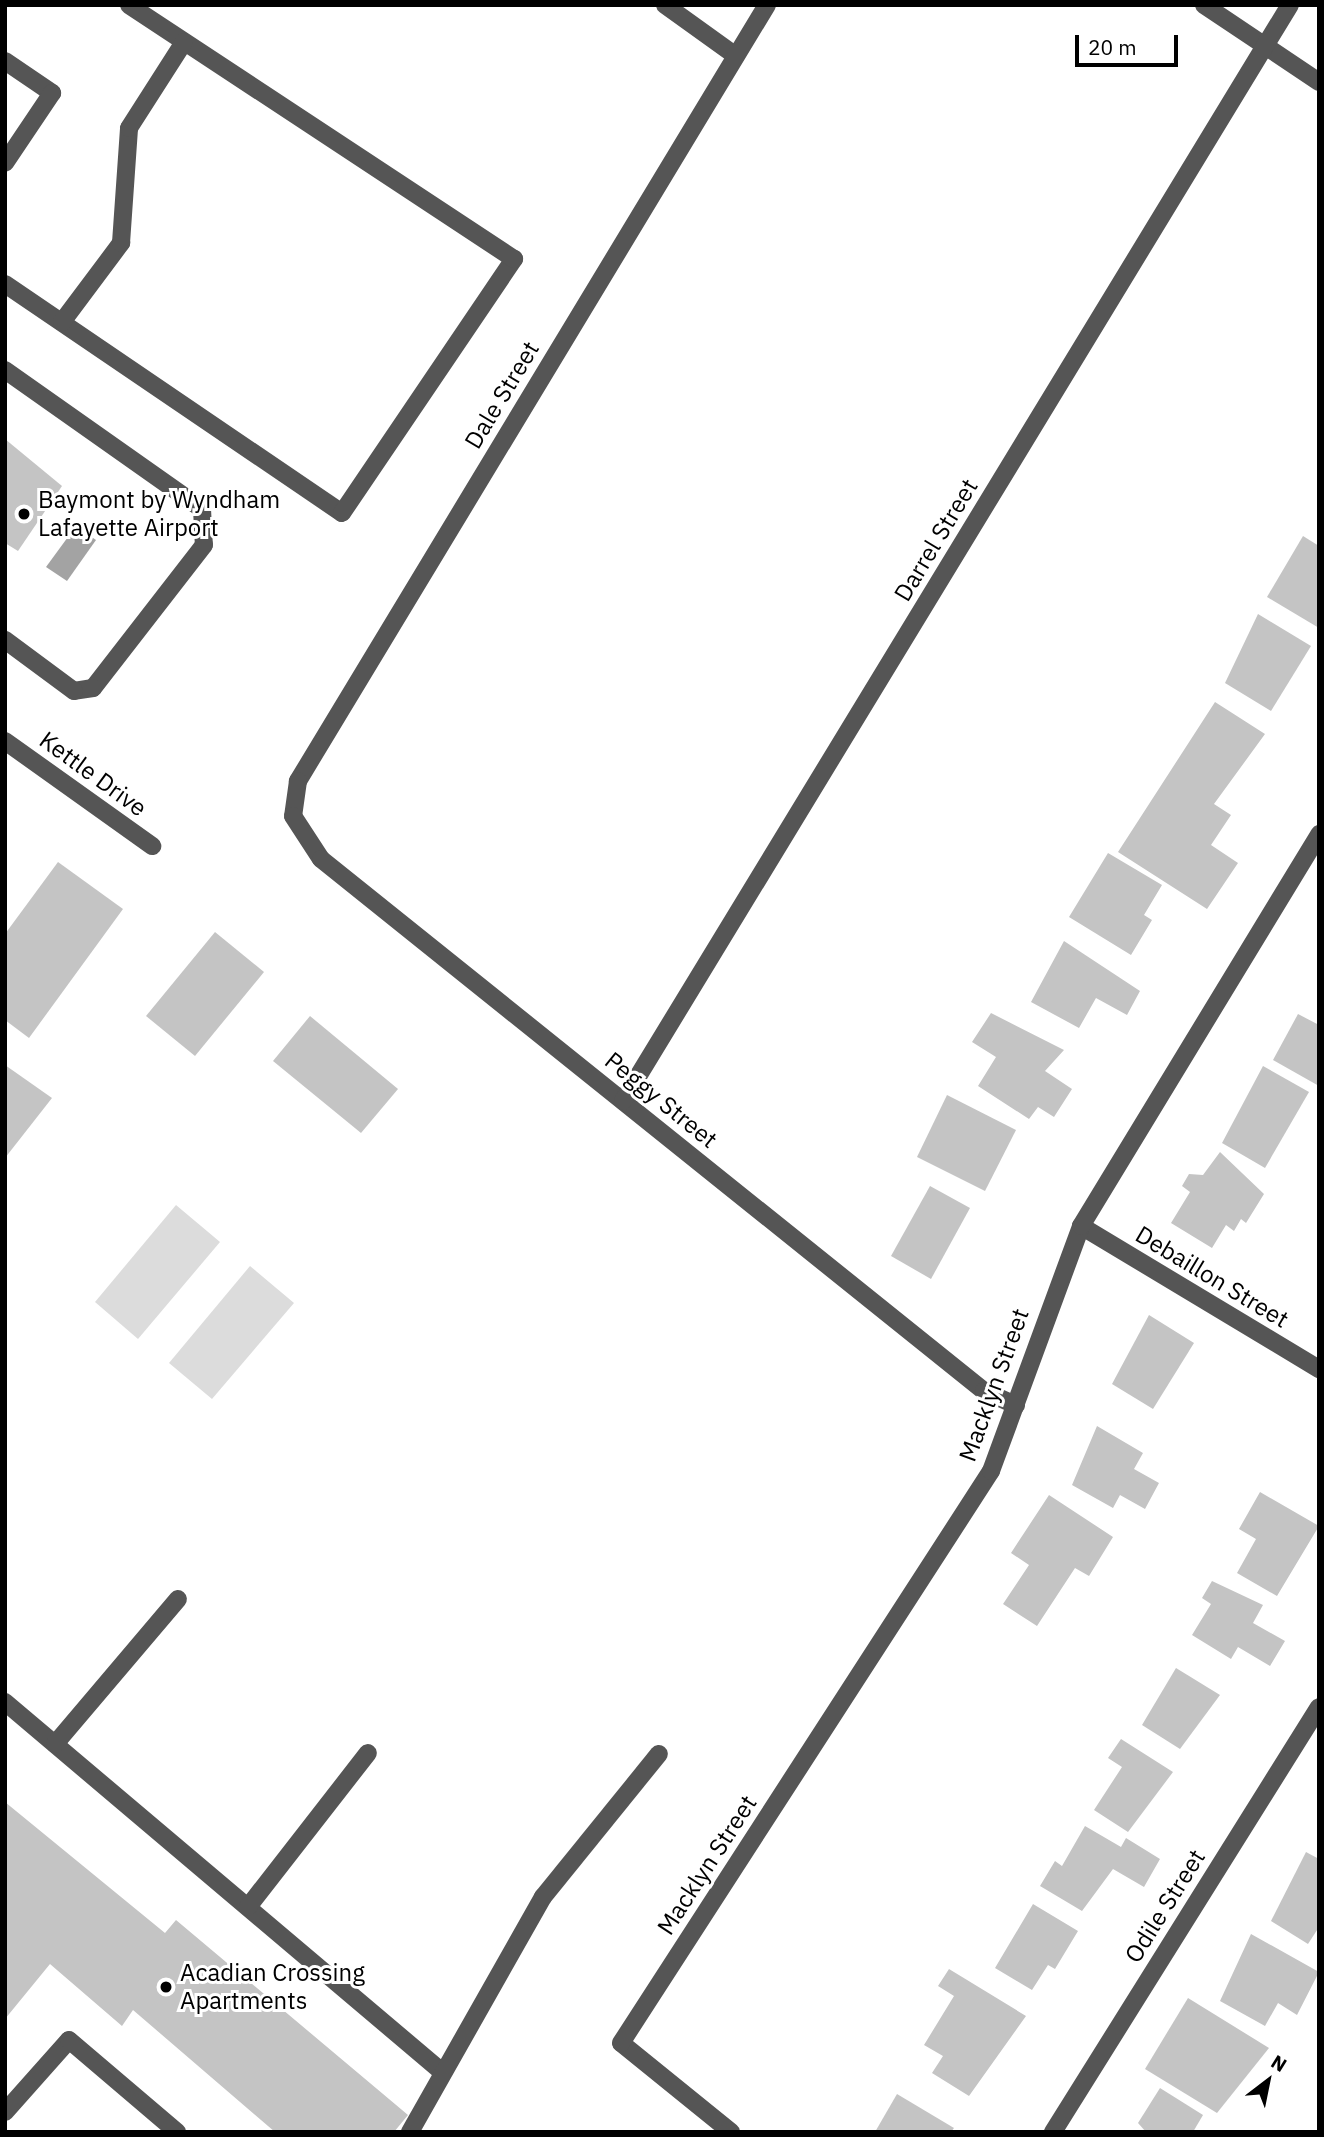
<!DOCTYPE html>
<html>
<head>
<meta charset="utf-8">
<style>
	body { margin:0 }
	#map { position:relative; width:1324px; height:2137px; overflow:hidden; background:#fff; font-family:"IBM Plex Sans",sans-serif }
	div>[style] { position:absolute }
	.green>* { inset:0; background:#dcdcdc }
	.water>* { inset:0; background:#a3a3a3 }
	.building>* { inset:0; background:#c4c4c4 }
	.minor>* { height:18px; margin:-9px; padding:0 9px; transform-origin:9px; border-radius:9px; background:#555 }
	.dots>* { width:19px; height:19px; translate:-50% -50%; box-sizing:border-box; border:4px solid #fff; border-radius:50% }
	span { translate:-50% -50%; white-space:nowrap; text-align:center; line-height:1.15; -webkit-text-stroke:6px #fff; paint-order:stroke }
	.street-label { font-size:24px; color:#000 }
	.poi-label { font-size:24px; color:#000 }
	.left { translate:0 -50%; text-align:left }
	.frame { position:absolute; inset:0; border:7px solid #000; pointer-events:none }
	.north { position:absolute; left:1233px; top:2046px; width:70px; height:70px; -webkit-text-stroke:5px #fff; paint-order:stroke; rotate:32deg; font-size:19px; font-weight:700; line-height:28px; text-align:center; color:#000 }
	.north::after { content:''; display:block; margin:auto; width:24px; height:32px; background:#000; clip-path:polygon(50% 0,100% 100%,50% 72%,0 100%) }
	.scale { position:absolute; left:1075px; top:35px; width:103px; height:32px; box-sizing:border-box; border:4px solid #000; border-top:0; padding-left:9px; font-size:21px; line-height:24px; white-space:nowrap; color:#000; -webkit-text-stroke:5px #fff; paint-order:stroke }
</style>
</head>
<body>
<div id="map">
	<div class="green">
		<i style="clip-path:polygon(176px 1205px,220px 1242px,138px 1339px,95px 1302px)"></i>
		<i style="clip-path:polygon(250px 1266px,294px 1303px,212px 1399px,169px 1363px)"></i>
	</div>
	<div class="water">
		<i style="clip-path:polygon(76px 526px,96px 540px,67px 581px,46px 567px)"></i>
	</div>
	<div class="building">
		<i style="clip-path:polygon(5px 439px,62px 486px,18px 551px,5px 543px)"></i>
		<i style="clip-path:polygon(1303px 536px,1319px 546px,1319px 628px,1267px 597px)"></i>
		<i style="clip-path:polygon(1258px 614px,1311px 646px,1271px 711px,1225px 683px)"></i>
		<i style="clip-path:polygon(1215px 702px,1265px 734px,1214px 804px,1231px 815px,1211px 845px,1238px 863px,1207px 909px,1118px 852px)"></i>
		<i style="clip-path:polygon(1108px 853px,1162px 885px,1144px 915px,1152px 920px,1131px 955px,1069px 917px)"></i>
		<i style="clip-path:polygon(58px 862px,123px 909px,29px 1038px,5px 1020px,5px 934px)"></i>
		<i style="clip-path:polygon(215px 932px,264px 972px,195px 1056px,146px 1016px)"></i>
		<i style="clip-path:polygon(1064px 941px,1140px 991px,1127px 1015px,1096px 998px,1079px 1028px,1031px 1002px)"></i>
		<i style="clip-path:polygon(991px 1013px,1064px 1050px,1045px 1071px,1072px 1089px,1054px 1117px,1038px 1107px,1029px 1119px,978px 1086px,996px 1057px,972px 1042px)"></i>
		<i style="clip-path:polygon(1298px 1014px,1319px 1025px,1319px 1086px,1273px 1060px)"></i>
		<i style="clip-path:polygon(310px 1016px,398px 1089px,361px 1133px,273px 1061px)"></i>
		<i style="clip-path:polygon(5px 1065px,52px 1098px,5px 1158px)"></i>
		<i style="clip-path:polygon(1263px 1066px,1309px 1092px,1265px 1168px,1222px 1143px)"></i>
		<i style="clip-path:polygon(947px 1095px,1016px 1130px,985px 1191px,917px 1157px)"></i>
		<i style="clip-path:polygon(1220px 1152px,1264px 1194px,1246px 1223px,1241px 1219px,1234px 1231px,1226px 1225px,1212px 1248px,1171px 1223px,1190px 1192px,1182px 1186px,1189px 1174px,1203px 1175px)"></i>
		<i style="clip-path:polygon(930px 1186px,970px 1208px,931px 1279px,891px 1256px)"></i>
		<i style="clip-path:polygon(1149px 1315px,1194px 1343px,1153px 1409px,1112px 1384px)"></i>
		<i style="clip-path:polygon(1097px 1426px,1143px 1453px,1134px 1469px,1159px 1483px,1145px 1509px,1120px 1495px,1113px 1508px,1072px 1485px)"></i>
		<i style="clip-path:polygon(1260px 1492px,1319px 1526px,1277px 1596px,1237px 1573px,1256px 1539px,1239px 1529px)"></i>
		<i style="clip-path:polygon(1049px 1495px,1113px 1537px,1089px 1576px,1075px 1568px,1037px 1626px,1003px 1604px,1029px 1565px,1011px 1553px)"></i>
		<i style="clip-path:polygon(1212px 1581px,1263px 1605px,1253px 1623px,1285px 1641px,1270px 1666px,1238px 1647px,1231px 1659px,1192px 1635px,1211px 1604px,1202px 1598px)"></i>
		<i style="clip-path:polygon(1176px 1668px,1220px 1695px,1180px 1749px,1142px 1725px)"></i>
		<i style="clip-path:polygon(1121px 1739px,1173px 1772px,1128px 1832px,1094px 1810px,1122px 1767px,1108px 1758px)"></i>
		<i style="clip-path:polygon(5px 1802px,165px 1933px,176px 1920px,408px 2115px,394px 2132px,275px 2132px,133px 2010px,122px 2026px,50px 1964px,5px 2019px)"></i>
		<i style="clip-path:polygon(1085px 1826px,1121px 1847px,1126px 1838px,1160px 1859px,1144px 1887px,1113px 1869px,1082px 1911px,1040px 1886px,1055px 1861px,1062px 1866px)"></i>
		<i style="clip-path:polygon(1306px 1852px,1319px 1859px,1319px 1927px,1308px 1944px,1271px 1921px)"></i>
		<i style="clip-path:polygon(1033px 1904px,1078px 1931px,1055px 1969px,1048px 1965px,1032px 1990px,995px 1968px)"></i>
		<i style="clip-path:polygon(1251px 1934px,1319px 1972px,1297px 2015px,1278px 2003px,1265px 2026px,1220px 2001px)"></i>
		<i style="clip-path:polygon(949px 1969px,1026px 2016px,969px 2096px,932px 2073px,943px 2056px,924px 2045px,954px 1996px,938px 1986px)"></i>
		<i style="clip-path:polygon(1188px 1998px,1269px 2048px,1217px 2113px,1145px 2069px)"></i>
		<i style="clip-path:polygon(1160px 2088px,1203px 2115px,1193px 2132px,1146px 2132px,1138px 2123px)"></i>
		<i style="clip-path:polygon(897px 2094px,954px 2128px,951px 2132px,875px 2132px)"></i>
	</div>
	<div class="minor">
		<i style="left:665px;top:5px;width:87px;rotate:35.7deg"></i>
		<i style="left:767px;top:5px;width:907px;rotate:121.15deg"></i>
		<i style="left:298px;top:781px;width:35px;rotate:98deg"></i>
		<i style="left:293px;top:816px;width:51px;rotate:56.9deg"></i>
		<i style="left:321px;top:859px;width:850px;rotate:38.74deg"></i>
		<i style="left:984px;top:1391px;width:35px;rotate:24deg"></i>
		<i style="left:1204px;top:5px;width:138px;rotate:33.8deg"></i>
		<i style="left:5px;top:61px;width:57px;rotate:34.2deg"></i>
		<i style="left:52px;top:93px;width:84px;rotate:123.9deg"></i>
		<i style="left:5px;top:284px;width:407px;rotate:34.2deg"></i>
		<i style="left:342px;top:513px;width:307px;rotate:-55.9deg"></i>
		<i style="left:514px;top:259px;width:461px;rotate:-146.6deg"></i>
		<i style="left:62px;top:322px;width:99px;rotate:-53.2deg"></i>
		<i style="left:121px;top:243px;width:115px;rotate:-86deg"></i>
		<i style="left:129px;top:128px;width:102px;rotate:-57.4deg"></i>
		<i style="left:5px;top:370px;width:241px;rotate:35.2deg"></i>
		<i style="left:202px;top:509px;width:36px;rotate:87deg"></i>
		<i style="left:204px;top:545px;width:181px;rotate:127.8deg"></i>
		<i style="left:93px;top:688px;width:19px;rotate:171deg"></i>
		<i style="left:74px;top:691px;width:86px;rotate:-143.5deg"></i>
		<i style="left:5px;top:741px;width:181px;rotate:35.5deg"></i>
		<i style="left:623px;top:1101px;width:1283px;rotate:-58.68deg"></i>
		<i style="left:1081px;top:1226px;width:278px;rotate:31deg"></i>
		<i style="left:5px;top:1702px;width:571px;rotate:40.24deg"></i>
		<i style="left:55px;top:1744px;width:190px;rotate:-49.7deg"></i>
		<i style="left:248px;top:1907px;width:195px;rotate:-52.1deg"></i>
		<i style="left:5px;top:2112px;width:96px;rotate:-48.4deg"></i>
		<i style="left:69px;top:2040px;width:142px;rotate:40.4deg"></i>
		<i style="left:410px;top:2132px;width:270px;rotate:-60.5deg"></i>
		<i style="left:543px;top:1897px;width:184px;rotate:-51deg"></i>
		<i style="left:731px;top:2132px;width:141px;rotate:-141deg"></i>
		<i style="left:621px;top:2043px;width:681px;rotate:-57.1deg"></i>
		<i style="left:991px;top:1471px;width:261px;rotate:-69.8deg"></i>
		<i style="left:1081px;top:1226px;width:459px;rotate:-58.7deg"></i>
		<i style="left:1053px;top:2132px;width:501px;rotate:-57.96deg"></i>
	</div>
	<div class="dots">
		<i style="left:24px;top:514px;background:#000"></i>
		<i style="left:166px;top:1987px;background:#000"></i>
	</div>
	<div class="street-label">
		<span style="left:502px;top:395px;rotate:-59deg">Dale Street</span>
		<span style="left:936px;top:540px;rotate:-59deg">Darrel Street</span>
		<span style="left:93px;top:774px;rotate:36deg">Kettle Drive</span>
		<span style="left:661px;top:1100px;rotate:39deg">Peggy Street</span>
		<span style="left:1212px;top:1277px;rotate:31deg">Debaillon Street</span>
		<span style="left:994px;top:1385px;rotate:-70deg">Macklyn Street</span>
		<span style="left:707px;top:1865px;rotate:-57deg">Macklyn Street</span>
		<span style="left:1165px;top:1906px;rotate:-58deg">Odile Street</span>
	</div>
	<div class="poi-label">
		<span class="left" style="left:38px;top:514px">Baymont by Wyndham<br>Lafayette Airport</span>
		<span class="left" style="left:180px;top:1987px">Acadian Crossing<br>Apartments</span>
	</div>
	<div class="frame"></div>
	<div class="north">N</div>
	<div class="scale">20 m</div>
</div>
</body>
</html>
